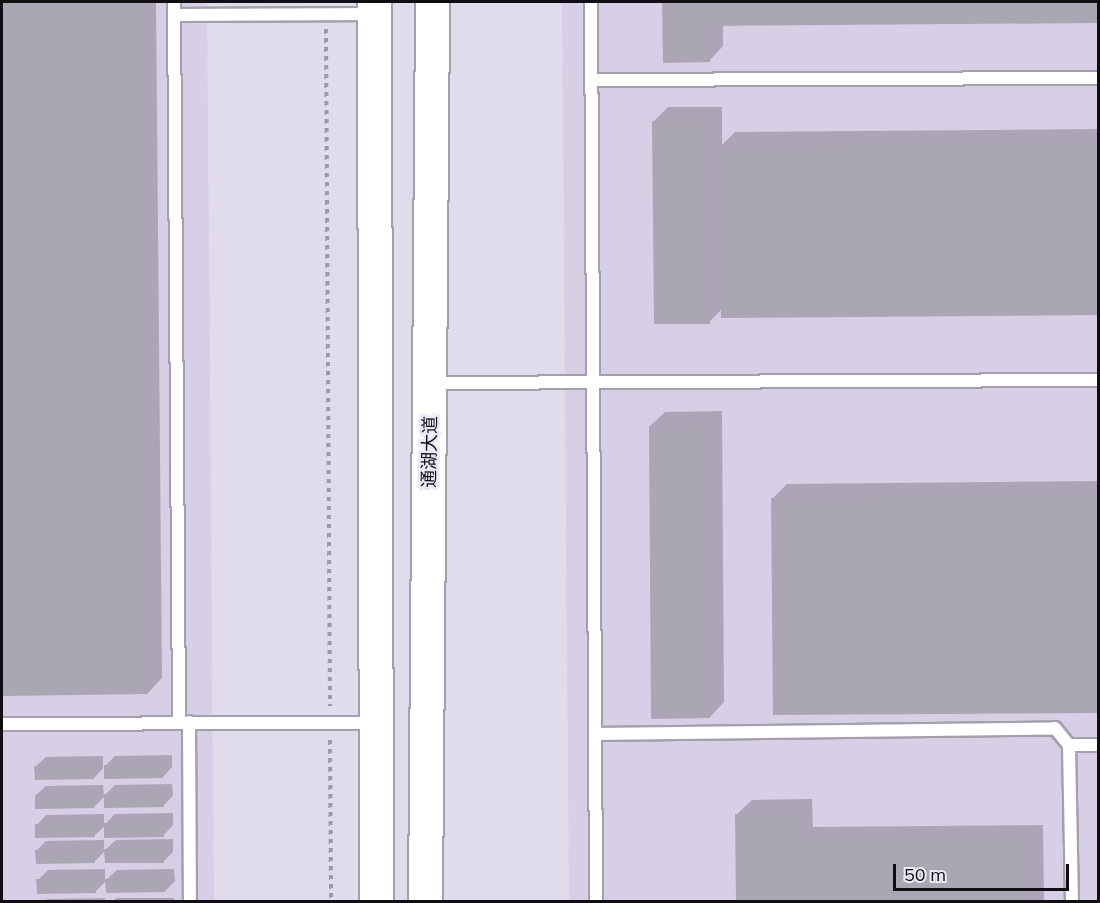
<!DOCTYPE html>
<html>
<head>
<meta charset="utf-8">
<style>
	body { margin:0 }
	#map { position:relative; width:1100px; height:903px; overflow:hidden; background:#e0dceb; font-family:Mulish,"Noto Sans SC",sans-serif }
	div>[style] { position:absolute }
	.built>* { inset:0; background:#d6cfe5 }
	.shadow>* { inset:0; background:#0003 }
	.building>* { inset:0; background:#aaa6b4 }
	.path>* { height:4px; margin-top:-2px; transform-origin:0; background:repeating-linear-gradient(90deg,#9d9aa6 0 4.5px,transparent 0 9px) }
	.roads { filter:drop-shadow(2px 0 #a39fad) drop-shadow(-2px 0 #a39fad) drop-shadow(0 2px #a39fad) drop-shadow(0 -2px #a39fad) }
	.service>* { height:12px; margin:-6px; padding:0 6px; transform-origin:6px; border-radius:6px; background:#fff }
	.secondary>* { height:33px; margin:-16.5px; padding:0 16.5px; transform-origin:16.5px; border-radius:16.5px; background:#fff }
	span { translate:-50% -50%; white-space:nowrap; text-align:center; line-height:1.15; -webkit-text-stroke:6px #eee9f8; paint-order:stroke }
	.street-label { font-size:18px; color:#100e13 }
	.frame { position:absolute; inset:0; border:3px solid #100e13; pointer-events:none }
	.scale { position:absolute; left:893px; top:864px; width:176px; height:27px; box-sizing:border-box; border:3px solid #100e13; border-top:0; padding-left:8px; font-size:18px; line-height:21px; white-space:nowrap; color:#100e13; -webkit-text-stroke:4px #eee9f8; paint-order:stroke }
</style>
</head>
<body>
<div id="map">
	<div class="built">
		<i style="clip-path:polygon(2px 2px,207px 2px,214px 901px,2px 902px)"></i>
		<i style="clip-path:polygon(562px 2px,1098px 2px,1098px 901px,569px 901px)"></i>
	</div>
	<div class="shadow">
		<i style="clip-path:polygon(2px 2px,156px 2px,162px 678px,148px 693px,2px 694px)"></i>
		<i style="clip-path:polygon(664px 2px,1098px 2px,1098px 21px,723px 25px,723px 46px,709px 61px,664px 61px)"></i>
		<i style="clip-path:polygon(668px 107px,722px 107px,722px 145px,735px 132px,1098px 129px,1098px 313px,722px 317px,722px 309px,709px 322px,653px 122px)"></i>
		<i style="clip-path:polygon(722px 411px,724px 702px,710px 717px,650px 426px,665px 412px)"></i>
		<i style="clip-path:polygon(1098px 481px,1098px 711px,774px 714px,772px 499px,787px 484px)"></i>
		<i style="clip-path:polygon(172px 755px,172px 767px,163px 777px,105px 766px,94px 778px,36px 766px,46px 757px,103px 756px,103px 768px,115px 756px)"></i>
		<i style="clip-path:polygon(172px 784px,173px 796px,163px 806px,105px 796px,94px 807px,36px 795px,46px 786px,103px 785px,104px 796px,115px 785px)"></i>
		<i style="clip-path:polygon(812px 799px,813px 827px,1043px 825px,1044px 902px,738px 902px,737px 814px,752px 800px)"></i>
		<i style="clip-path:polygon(173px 813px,173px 825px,164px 835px,106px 825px,94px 836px,37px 825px,46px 815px,104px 814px,104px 825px,115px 814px)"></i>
		<i style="clip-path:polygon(173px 839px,173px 852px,164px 861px,106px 850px,94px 862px,37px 850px,46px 841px,104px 840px,104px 851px,116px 840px)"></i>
		<i style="clip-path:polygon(105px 869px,105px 881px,117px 870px,174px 869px,175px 881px,165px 891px,107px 880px,96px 891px,38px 880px,48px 870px)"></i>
		<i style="clip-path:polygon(105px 898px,105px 902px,45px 902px,47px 899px)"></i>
		<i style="clip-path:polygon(116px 898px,174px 898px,174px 902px,113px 902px)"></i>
	</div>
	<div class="building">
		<i style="clip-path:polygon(2px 2px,142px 2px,148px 694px,2px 696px)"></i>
		<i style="clip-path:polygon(662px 2px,1098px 2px,1098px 23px,709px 26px,710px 62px,663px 63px)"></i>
		<i style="clip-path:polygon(652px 121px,708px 121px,710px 324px,654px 324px)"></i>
		<i style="clip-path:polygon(1098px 143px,1098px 315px,721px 318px,719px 146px)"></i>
		<i style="clip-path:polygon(708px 425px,710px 718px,651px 719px,649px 426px)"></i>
		<i style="clip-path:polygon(1098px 495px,1098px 713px,773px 715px,771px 498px)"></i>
		<i style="clip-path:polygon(163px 764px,163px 778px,104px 779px,104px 765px)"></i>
		<i style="clip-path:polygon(94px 765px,94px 779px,35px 780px,34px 766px)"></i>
		<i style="clip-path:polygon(163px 793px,164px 807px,104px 808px,104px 794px)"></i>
		<i style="clip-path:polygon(94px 794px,94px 808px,35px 809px,35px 795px)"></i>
		<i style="clip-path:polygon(798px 813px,799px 841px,1029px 839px,1030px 902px,736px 902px,735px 814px)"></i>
		<i style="clip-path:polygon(164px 822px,164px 837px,104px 838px,104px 823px)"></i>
		<i style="clip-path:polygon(95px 823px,95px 837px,35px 838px,35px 824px)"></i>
		<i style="clip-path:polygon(164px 848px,164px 863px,105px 863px,104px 849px)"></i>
		<i style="clip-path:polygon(95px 849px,95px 863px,36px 864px,35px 850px)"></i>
		<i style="clip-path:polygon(96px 878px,96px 893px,37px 894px,36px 879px)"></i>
		<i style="clip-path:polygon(165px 878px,165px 892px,106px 893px,105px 879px)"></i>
	</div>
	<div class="path">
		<i style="left:326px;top:29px;width:677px;rotate:89.66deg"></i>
		<i style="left:330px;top:740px;width:162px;rotate:89.6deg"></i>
	</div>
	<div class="roads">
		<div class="service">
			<i style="left:174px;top:2px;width:720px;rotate:89.6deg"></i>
			<i style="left:591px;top:2px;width:900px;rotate:89.68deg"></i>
			<i style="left:174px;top:15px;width:198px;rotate:-0.3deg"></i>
			<i style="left:591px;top:80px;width:507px;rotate:-0.23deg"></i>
			<i style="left:431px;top:383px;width:667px;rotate:-0.26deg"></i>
			<i style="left:189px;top:722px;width:180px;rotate:89.7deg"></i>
			<i style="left:2px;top:724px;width:373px;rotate:-0.2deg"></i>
			<i style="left:595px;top:734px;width:460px;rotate:-0.7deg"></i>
			<i style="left:1055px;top:728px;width:22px;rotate:51deg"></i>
			<i style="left:1072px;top:902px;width:157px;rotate:-91.1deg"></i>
			<i style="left:1069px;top:745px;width:29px"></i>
		</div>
		<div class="secondary">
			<i style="left:374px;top:2px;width:900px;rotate:89.87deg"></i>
			<i style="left:425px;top:902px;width:900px;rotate:-89.55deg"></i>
		</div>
	</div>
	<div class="street-label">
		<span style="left:430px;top:452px;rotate:-89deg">通湖大道</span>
	</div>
	<div class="frame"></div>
	<div class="scale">50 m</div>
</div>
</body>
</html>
